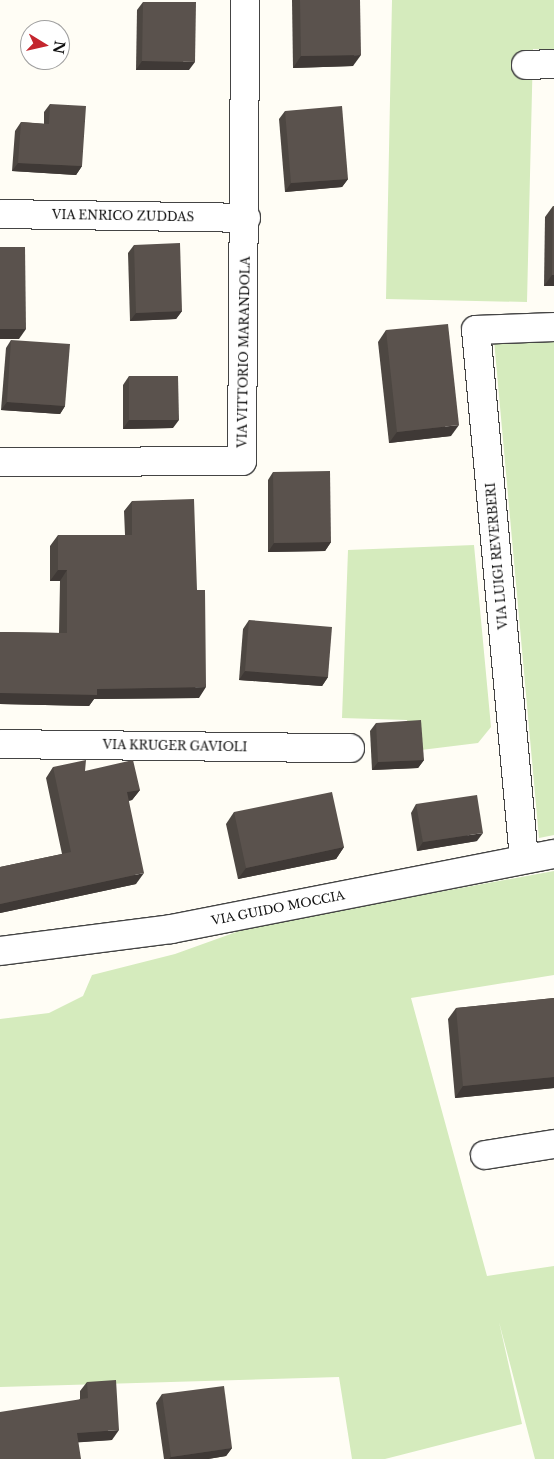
<!DOCTYPE html>
<html>
<head>
<meta charset="utf-8">
<style>
	body { margin:0 }
	#map { position:relative; width:554px; height:1459px; overflow:hidden; background:#fffdf5; font-family:"Libre Baskerville",serif }
	div>[style] { position:absolute }
	.green>* { inset:0; background:#d5ebbd }
	.roads { filter:drop-shadow(1px 0 #444) drop-shadow(-1px 0 #444) drop-shadow(0 1px #444) drop-shadow(0 -1px #444) }
	.minor>* { height:28px; margin:-14px; padding:0 14px; transform-origin:14px; border-radius:14px; background:#fff }
	.wall>* { inset:0; background:#4d4742 }
	.shaded-wall>* { inset:0; background:#3f3936 }
	.building>* { inset:0; background:#5a524d }
	span { translate:-50% -50%; white-space:nowrap; text-align:center; line-height:1.15; -webkit-text-stroke:5px #fff; paint-order:stroke }
	.street-label { font-size:12px; color:#111 }
	.north { position:absolute; left:20px; top:20px; width:50px; height:50px; box-sizing:border-box; background:#fff; border:1px solid #a0a0a0; border-radius:50%; rotate:99deg; font-size:14px; font-weight:700; line-height:20px; text-align:center; color:#111 }
	.north::after { content:''; display:block; margin:auto; width:18px; height:22px; background:#c4262e; clip-path:polygon(50% 0,100% 100%,50% 72%,0 100%) }
</style>
</head>
<body>
<div id="map">
	<div class="green">
		<i style="clip-path:polygon(392px 0,554px 0,554px 50px,533px 49px,527px 302px,386px 299px)"></i>
		<i style="clip-path:polygon(554px 339px,554px 835px,539px 838px,494px 340px)"></i>
		<i style="clip-path:polygon(474px 545px,491px 727px,478px 743px,413px 751px,407px 720px,342px 718px,348px 550px)"></i>
		<i style="clip-path:polygon(554px 871px,554px 975px,411px 998px,487px 1276px,554px 1266px,554px 1459px,535px 1459px,499px 1322px,522px 1424px,385px 1459px,352px 1459px,339px 1377px,0 1387px,0 1019px,49px 1013px,83px 996px,92px 975px,175px 954px,253px 926px)"></i>
	</div>
	<div class="roads">
		<div class="minor">
			<i style="left:526px;top:65px;width:28px;rotate:-2deg"></i>
			<i style="left:0;top:214px;width:246px;rotate:0.9deg"></i>
			<i style="left:0;top:462px;width:242px;rotate:-0.2deg"></i>
			<i style="left:242px;top:461px;width:461px;rotate:-89.6deg"></i>
			<i style="left:0;top:744px;width:350px;rotate:0.7deg"></i>
			<i style="left:524px;top:859px;width:531px;rotate:-95.18deg"></i>
			<i style="left:476px;top:330px;width:78px;rotate:-2.2deg"></i>
			<i style="left:0;top:951px;width:172px;rotate:-7.3deg"></i>
			<i style="left:171px;top:929px;width:390px;rotate:-11.1deg"></i>
			<i style="left:485px;top:1155px;width:70px;rotate:-9.1deg"></i>
		</div>
	</div>
	<div class="wall">
		<i style="clip-path:polygon(292px 0,360px 0,353px 66px,293px 68px)"></i>
		<i style="clip-path:polygon(143px 2px,189px 70px,136px 70px,137px 10px)"></i>
		<i style="clip-path:polygon(50px 104px,82px 166px,76px 175px,12px 171px,15px 131px,21px 122px,44px 124px,44px 112px)"></i>
		<i style="clip-path:polygon(285px 111px,348px 179px,342px 187px,285px 192px,279px 119px)"></i>
		<i style="clip-path:polygon(553px 206px,554px 206px,554px 286px,544px 286px,545px 217px)"></i>
		<i style="clip-path:polygon(134px 245px,182px 311px,176px 319px,130px 321px,128px 253px)"></i>
		<i style="clip-path:polygon(386px 330px,451px 436px,389px 443px,378px 342px)"></i>
		<i style="clip-path:polygon(11px 340px,65px 406px,60px 414px,1px 410px,6px 348px)"></i>
		<i style="clip-path:polygon(129px 376px,173px 428px,123px 429px,123px 385px)"></i>
		<i style="clip-path:polygon(273px 472px,331px 542px,325px 551px,268px 552px,268px 480px)"></i>
		<i style="clip-path:polygon(132px 501px,199px 698px,94px 699px,89px 706px,0 704px,0 632px,59px 633px,60px 581px,50px 581px,50px 546px,58px 535px,125px 535px,124px 511px)"></i>
		<i style="clip-path:polygon(249px 620px,328px 677px,322px 686px,239px 680px,243px 629px)"></i>
		<i style="clip-path:polygon(376px 723px,424px 760px,418px 768px,372px 770px,370px 731px)"></i>
		<i style="clip-path:polygon(53px 767px,85px 771px,140px 790px,132px 800px,128px 801px,136px 884px,0 913px,0 867px,62px 854px,46px 778px)"></i>
		<i style="clip-path:polygon(416px 804px,477px 841px,417px 851px,411px 813px)"></i>
		<i style="clip-path:polygon(234px 812px,344px 847px,336px 859px,238px 879px,226px 824px)"></i>
		<i style="clip-path:polygon(554px 998px,554px 1088px,455px 1098px,448px 1019px,456px 1008px)"></i>
		<i style="clip-path:polygon(87px 1382px,112px 1440px,78px 1442px,0 1459px,80px 1399px,80px 1391px)"></i>
		<i style="clip-path:polygon(162px 1394px,232px 1448px,226px 1456px,208px 1459px,164px 1459px,156px 1403px)"></i>
	</div>
	<div class="shaded-wall">
		<i style="clip-path:polygon(361px 55px,353px 66px,293px 68px,301px 56px)"></i>
		<i style="clip-path:polygon(142px 61px,195px 62px,189px 70px,136px 70px)"></i>
		<i style="clip-path:polygon(18px 163px,82px 166px,76px 175px,12px 171px)"></i>
		<i style="clip-path:polygon(348px 179px,342px 187px,285px 192px,291px 183px)"></i>
		<i style="clip-path:polygon(552px 275px,554px 275px,554px 286px,544px 286px)"></i>
		<i style="clip-path:polygon(182px 311px,176px 319px,130px 321px,136px 313px)"></i>
		<i style="clip-path:polygon(0 329px,26px 329px,19px 339px,0 339px)"></i>
		<i style="clip-path:polygon(7px 402px,65px 406px,60px 414px,1px 410px)"></i>
		<i style="clip-path:polygon(129px 420px,179px 420px,173px 428px,123px 429px)"></i>
		<i style="clip-path:polygon(459px 425px,451px 436px,389px 443px,397px 432px)"></i>
		<i style="clip-path:polygon(331px 542px,325px 551px,268px 552px,274px 543px)"></i>
		<i style="clip-path:polygon(58px 570px,67px 570px,60px 581px,50px 581px)"></i>
		<i style="clip-path:polygon(245px 671px,328px 677px,322px 686px,239px 680px)"></i>
		<i style="clip-path:polygon(206px 687px,199px 698px,94px 699px,89px 706px,0 704px,0 693px,97px 689px)"></i>
		<i style="clip-path:polygon(424px 760px,418px 768px,372px 770px,378px 762px)"></i>
		<i style="clip-path:polygon(140px 790px,132px 800px,119px 803px,127px 792px)"></i>
		<i style="clip-path:polygon(483px 833px,477px 841px,417px 851px,423px 842px)"></i>
		<i style="clip-path:polygon(344px 847px,336px 859px,238px 879px,246px 868px)"></i>
		<i style="clip-path:polygon(144px 873px,136px 884px,0 913px,0 904px)"></i>
		<i style="clip-path:polygon(554px 1077px,554px 1088px,455px 1098px,463px 1086px)"></i>
		<i style="clip-path:polygon(119px 1430px,112px 1440px,70px 1443px,77px 1433px)"></i>
		<i style="clip-path:polygon(232px 1448px,226px 1456px,208px 1459px,169px 1459px,171px 1457px)"></i>
	</div>
	<div class="building">
		<i style="clip-path:polygon(300px 0,360px 0,361px 55px,301px 56px)"></i>
		<i style="clip-path:polygon(143px 2px,196px 2px,195px 62px,142px 61px)"></i>
		<i style="clip-path:polygon(50px 104px,86px 106px,82px 166px,18px 163px,21px 122px,49px 124px)"></i>
		<i style="clip-path:polygon(342px 106px,348px 179px,291px 183px,285px 111px)"></i>
		<i style="clip-path:polygon(553px 206px,554px 206px,554px 275px,552px 275px)"></i>
		<i style="clip-path:polygon(180px 243px,182px 311px,136px 313px,134px 245px)"></i>
		<i style="clip-path:polygon(0 247px,25px 247px,26px 329px,0 329px)"></i>
		<i style="clip-path:polygon(448px 324px,459px 425px,397px 432px,386px 330px)"></i>
		<i style="clip-path:polygon(11px 340px,70px 344px,65px 406px,7px 402px)"></i>
		<i style="clip-path:polygon(129px 376px,178px 376px,179px 420px,129px 420px)"></i>
		<i style="clip-path:polygon(330px 471px,331px 542px,274px 543px,273px 472px)"></i>
		<i style="clip-path:polygon(194px 499px,197px 590px,205px 590px,206px 687px,97px 689px,97px 695px,0 693px,0 632px,67px 633px,67px 570px,58px 570px,58px 535px,132px 535px,132px 501px)"></i>
		<i style="clip-path:polygon(249px 620px,332px 627px,328px 677px,245px 671px)"></i>
		<i style="clip-path:polygon(421px 720px,424px 760px,378px 762px,376px 723px)"></i>
		<i style="clip-path:polygon(86px 760px,85px 771px,133px 760px,140px 790px,127px 792px,144px 873px,0 904px,0 867px,71px 852px,53px 767px)"></i>
		<i style="clip-path:polygon(332px 792px,344px 847px,246px 868px,234px 812px)"></i>
		<i style="clip-path:polygon(477px 795px,483px 833px,423px 842px,416px 804px)"></i>
		<i style="clip-path:polygon(554px 998px,554px 1077px,463px 1086px,456px 1008px)"></i>
		<i style="clip-path:polygon(116px 1380px,119px 1430px,77px 1433px,81px 1459px,0 1459px,0 1412px,88px 1398px,87px 1382px)"></i>
		<i style="clip-path:polygon(224px 1386px,232px 1448px,171px 1457px,162px 1394px)"></i>
	</div>
	<div class="street-label">
		<span style="left:123px;top:216px;rotate:1deg">VIA ENRICO ZUDDAS</span>
		<span style="left:244px;top:352px;rotate:-89deg">VIA VITTORIO MARANDOLA</span>
		<span style="left:497px;top:556px;rotate:-95deg">VIA LUIGI REVERBERI</span>
		<span style="left:175px;top:746px;rotate:1deg">VIA KRUGER GAVIOLI</span>
		<span style="left:278px;top:908px;rotate:-11deg">VIA GUIDO MOCCIA</span>
	</div>
	<div class="north">N</div>
</div>
</body>
</html>
